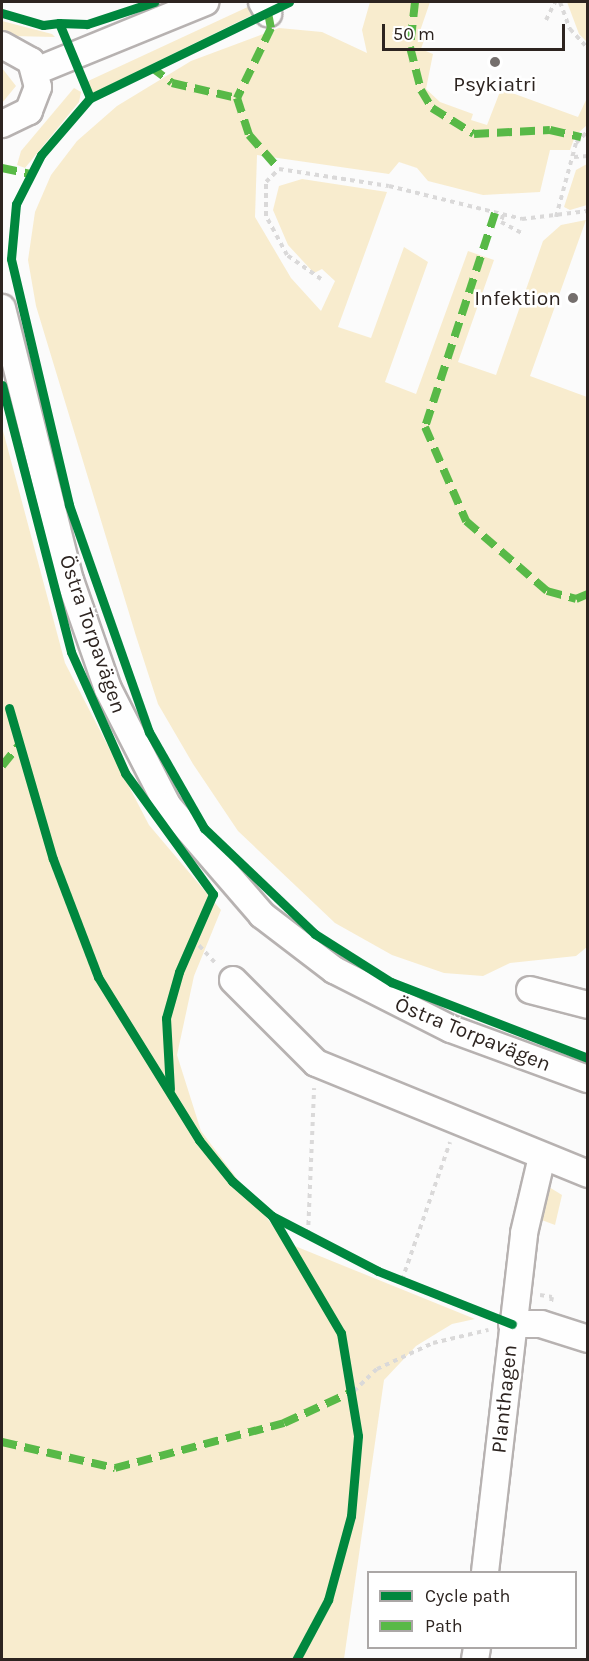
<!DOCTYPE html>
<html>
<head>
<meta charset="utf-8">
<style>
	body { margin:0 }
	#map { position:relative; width:589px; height:1661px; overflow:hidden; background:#fbfbfb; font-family:Karla,sans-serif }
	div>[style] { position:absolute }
	.green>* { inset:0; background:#f8ecce }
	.path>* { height:4px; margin-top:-2px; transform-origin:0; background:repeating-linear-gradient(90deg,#dad9d9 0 4.5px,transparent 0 9px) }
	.roads { filter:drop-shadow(2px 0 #b7b2b1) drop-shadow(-2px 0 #b7b2b1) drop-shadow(0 2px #b7b2b1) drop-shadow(0 -2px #b7b2b1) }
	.minor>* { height:26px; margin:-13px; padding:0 13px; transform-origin:13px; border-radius:13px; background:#fefefe }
	.quiet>* { height:8px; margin-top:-4px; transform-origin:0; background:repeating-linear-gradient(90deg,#58b947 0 15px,transparent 0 23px) }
	.cycleway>* { height:9px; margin:-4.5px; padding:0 4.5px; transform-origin:4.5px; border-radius:4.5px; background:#00873e }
	.dots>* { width:16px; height:16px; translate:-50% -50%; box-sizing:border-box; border:3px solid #fff; border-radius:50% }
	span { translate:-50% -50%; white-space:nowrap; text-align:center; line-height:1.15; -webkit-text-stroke:5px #fff; paint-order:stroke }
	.poi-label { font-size:21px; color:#2d2420 }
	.right { translate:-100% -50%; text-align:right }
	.street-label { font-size:21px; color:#2d2420 }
	.frame { position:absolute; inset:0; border:3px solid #2d2420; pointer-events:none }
	.legend { position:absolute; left:367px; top:1571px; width:210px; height:78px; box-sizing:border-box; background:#fff; border:2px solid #aba7a6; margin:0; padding:8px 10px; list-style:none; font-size:18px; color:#2d2420 }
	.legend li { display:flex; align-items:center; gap:12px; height:30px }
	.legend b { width:30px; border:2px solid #aba7a6 }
	.scale { position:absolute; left:382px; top:24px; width:183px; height:27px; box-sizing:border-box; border:3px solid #2d2420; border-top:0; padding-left:8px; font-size:18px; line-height:21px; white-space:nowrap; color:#2d2420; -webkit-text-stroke:4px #fff; paint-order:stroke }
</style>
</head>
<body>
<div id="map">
	<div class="green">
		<i style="clip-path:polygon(370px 2px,430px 2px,419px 34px,425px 37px,421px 49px,433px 54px,426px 89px,440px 102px,473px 114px,471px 120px,487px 125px,501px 89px,578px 117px,587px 98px,587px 125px,575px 136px,570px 150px,550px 150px,540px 192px,483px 195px,428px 181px,417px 168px,399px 162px,389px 174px,257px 155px,255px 217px,291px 278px,321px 311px,335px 281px,322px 269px,314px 273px,288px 245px,273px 210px,279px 186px,302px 179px,387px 192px,338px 327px,371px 338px,404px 247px,428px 262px,385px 382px,416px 394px,468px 251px,494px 260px,458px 362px,496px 375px,543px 241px,561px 225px,586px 220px,530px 376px,587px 397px,587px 947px,576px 956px,510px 963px,483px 976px,444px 973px,392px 955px,335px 923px,238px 831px,193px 764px,158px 704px,136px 636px,36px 306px,28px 260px,35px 212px,51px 175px,77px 141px,117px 106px,191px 61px,279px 28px,322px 32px,367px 53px,362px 30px)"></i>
		<i style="clip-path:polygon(567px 2px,587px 2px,587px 42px,579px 34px)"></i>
		<i style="clip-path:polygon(252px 5px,256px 13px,91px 94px,86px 82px)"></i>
		<i style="clip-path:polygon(2px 21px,52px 34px,55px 37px,12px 36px,2px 32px)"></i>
		<i style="clip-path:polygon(2px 68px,16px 86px,2px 103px)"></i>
		<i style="clip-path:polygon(74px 88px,81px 92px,79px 102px,25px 168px,17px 165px,21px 151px)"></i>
		<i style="clip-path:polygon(587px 164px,587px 205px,570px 210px,564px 207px,576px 170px)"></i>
		<i style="clip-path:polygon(2px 427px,65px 663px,149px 825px,221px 910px,194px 976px,177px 1055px,201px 1131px,285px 1242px,475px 1319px,452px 1324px,416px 1346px,384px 1380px,344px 1659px,2px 1659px)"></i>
		<i style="clip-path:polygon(549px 1187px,562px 1195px,555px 1225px,539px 1219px)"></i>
	</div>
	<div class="path">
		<i style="left:560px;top:2px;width:29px;rotate:70deg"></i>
		<i style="left:570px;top:29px;width:26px;rotate:47deg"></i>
		<i style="left:546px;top:20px;width:20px;rotate:-63deg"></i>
		<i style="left:574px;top:157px;width:14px;rotate:-4deg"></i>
		<i style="left:503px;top:215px;width:7px;rotate:106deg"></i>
		<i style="left:501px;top:222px;width:26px;rotate:28deg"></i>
		<i style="left:556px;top:217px;width:77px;rotate:-74.9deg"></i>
		<i style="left:576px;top:143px;width:17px;rotate:-45deg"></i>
		<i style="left:321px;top:279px;width:42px;rotate:-144.8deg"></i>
		<i style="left:287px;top:255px;width:44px;rotate:-118.3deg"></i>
		<i style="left:266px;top:216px;width:34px;rotate:-90deg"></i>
		<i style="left:266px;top:182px;width:18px;rotate:-45deg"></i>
		<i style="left:279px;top:169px;width:111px;rotate:8.8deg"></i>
		<i style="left:389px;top:186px;width:137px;rotate:13.9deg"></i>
		<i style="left:522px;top:219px;width:66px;rotate:-6.9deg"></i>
		<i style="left:193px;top:939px;width:35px;rotate:47deg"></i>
		<i style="left:308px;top:1234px;width:146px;rotate:-87.6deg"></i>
		<i style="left:402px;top:1280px;width:146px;rotate:-70.8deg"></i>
		<i style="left:540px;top:1295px;width:12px;rotate:9deg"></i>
		<i style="left:552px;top:1297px;width:5px;rotate:101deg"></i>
		<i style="left:354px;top:1391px;width:32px;rotate:-44deg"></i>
		<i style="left:377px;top:1369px;width:62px;rotate:-24.9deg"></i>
		<i style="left:433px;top:1343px;width:57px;rotate:-13.3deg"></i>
	</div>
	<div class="roads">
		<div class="minor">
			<i style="left:262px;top:2px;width:13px;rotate:61deg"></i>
			<i style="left:2px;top:45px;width:33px;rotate:29deg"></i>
			<i style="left:31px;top:61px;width:27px;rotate:75deg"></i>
			<i style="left:38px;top:87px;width:26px;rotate:111deg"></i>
			<i style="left:29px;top:111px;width:30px;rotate:154deg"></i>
			<i style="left:36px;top:71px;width:183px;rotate:-22.2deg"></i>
			<i style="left:2px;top:308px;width:280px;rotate:76deg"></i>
			<i style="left:70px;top:580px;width:115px;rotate:70.8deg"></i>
			<i style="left:108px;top:689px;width:131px;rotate:62.9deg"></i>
			<i style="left:168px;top:806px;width:144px;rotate:49.2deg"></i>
			<i style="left:262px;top:915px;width:91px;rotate:37.4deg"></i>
			<i style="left:334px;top:970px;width:131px;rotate:26.8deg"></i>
			<i style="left:451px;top:1029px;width:146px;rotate:20.1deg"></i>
			<i style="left:233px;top:980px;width:117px;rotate:45deg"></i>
			<i style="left:316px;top:1063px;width:294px;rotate:22.2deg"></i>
			<i style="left:530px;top:990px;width:60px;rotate:14.5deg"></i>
			<i style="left:512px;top:1324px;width:29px"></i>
			<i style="left:541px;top:1324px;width:49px;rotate:17.7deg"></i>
			<i style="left:485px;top:1572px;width:341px;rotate:-83.4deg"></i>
			<i style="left:524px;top:1233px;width:78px;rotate:-76.7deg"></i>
			<i style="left:475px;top:1660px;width:12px;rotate:-81deg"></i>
		</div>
	</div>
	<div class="quiet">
		<i style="left:415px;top:2px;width:45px;rotate:96.3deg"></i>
		<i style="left:410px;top:47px;width:44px;rotate:75.7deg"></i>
		<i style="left:421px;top:90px;width:21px;rotate:59deg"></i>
		<i style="left:432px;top:108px;width:49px;rotate:31.8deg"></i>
		<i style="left:474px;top:134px;width:76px;rotate:-3deg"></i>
		<i style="left:550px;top:130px;width:32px;rotate:13deg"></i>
		<i style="left:268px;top:13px;width:15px;rotate:79deg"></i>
		<i style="left:271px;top:28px;width:78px;rotate:115.9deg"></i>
		<i style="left:237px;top:98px;width:39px;rotate:72deg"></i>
		<i style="left:249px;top:135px;width:45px;rotate:48.6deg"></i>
		<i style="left:151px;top:67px;width:26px;rotate:37deg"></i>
		<i style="left:172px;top:83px;width:67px;rotate:13deg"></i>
		<i style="left:2px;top:168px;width:29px;rotate:12deg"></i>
		<i style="left:495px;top:213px;width:225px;rotate:108.1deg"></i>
		<i style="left:425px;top:427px;width:103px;rotate:66.4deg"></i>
		<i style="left:466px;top:521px;width:107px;rotate:40.8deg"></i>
		<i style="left:547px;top:591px;width:30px;rotate:15deg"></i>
		<i style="left:576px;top:599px;width:13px;rotate:-23deg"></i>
		<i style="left:2px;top:766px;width:26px;rotate:-51deg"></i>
		<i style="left:2px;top:1442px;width:116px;rotate:13deg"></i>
		<i style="left:115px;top:1468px;width:175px;rotate:-14.9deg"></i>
		<i style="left:284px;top:1423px;width:77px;rotate:-24.6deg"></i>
	</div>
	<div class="cycleway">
		<i style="left:289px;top:2px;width:221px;rotate:154.2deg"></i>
		<i style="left:90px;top:98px;width:75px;rotate:130.7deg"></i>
		<i style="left:41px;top:155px;width:55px;rotate:117deg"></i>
		<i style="left:16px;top:204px;width:55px;rotate:95.2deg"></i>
		<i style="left:11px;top:259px;width:253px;rotate:76.7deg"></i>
		<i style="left:69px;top:505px;width:241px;rotate:70.6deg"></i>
		<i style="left:149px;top:732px;width:111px;rotate:60.2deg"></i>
		<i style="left:204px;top:828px;width:153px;rotate:43.7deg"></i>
		<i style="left:315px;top:934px;width:90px;rotate:32.3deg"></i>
		<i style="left:391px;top:982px;width:211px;rotate:21.1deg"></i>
		<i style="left:2px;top:13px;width:43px;rotate:16.3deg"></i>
		<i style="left:43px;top:25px;width:16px;rotate:-7deg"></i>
		<i style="left:59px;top:23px;width:81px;rotate:67.5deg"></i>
		<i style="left:59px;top:23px;width:28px;rotate:2deg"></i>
		<i style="left:87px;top:24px;width:71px;rotate:-18.2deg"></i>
		<i style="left:2px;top:385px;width:276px;rotate:75.5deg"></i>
		<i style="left:71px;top:652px;width:133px;rotate:65.9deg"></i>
		<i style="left:125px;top:773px;width:150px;rotate:54deg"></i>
		<i style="left:213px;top:894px;width:85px;rotate:113.6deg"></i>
		<i style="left:179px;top:972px;width:48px;rotate:105.8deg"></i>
		<i style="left:166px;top:1018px;width:71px;rotate:86.8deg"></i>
		<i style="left:9px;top:708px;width:157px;rotate:73.8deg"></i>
		<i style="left:53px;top:859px;width:126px;rotate:69.1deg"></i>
		<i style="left:98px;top:977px;width:192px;rotate:58.2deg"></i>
		<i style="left:199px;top:1140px;width:53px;rotate:51.2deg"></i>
		<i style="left:232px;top:1181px;width:53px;rotate:41.2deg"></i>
		<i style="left:272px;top:1216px;width:136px;rotate:59.5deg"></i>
		<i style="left:341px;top:1333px;width:104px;rotate:80.6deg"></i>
		<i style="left:358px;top:1436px;width:80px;rotate:95deg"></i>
		<i style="left:351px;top:1516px;width:87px;rotate:105.3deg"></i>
		<i style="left:328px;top:1600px;width:68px;rotate:118.1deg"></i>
		<i style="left:272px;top:1216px;width:119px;rotate:27.4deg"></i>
		<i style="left:378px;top:1271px;width:144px;rotate:21.6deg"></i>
	</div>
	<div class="dots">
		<i style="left:495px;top:62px;background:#756f6d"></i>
		<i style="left:573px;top:298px;background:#756f6d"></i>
	</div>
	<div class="poi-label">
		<span style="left:495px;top:84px">Psykiatri</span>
		<span class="right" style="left:561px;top:298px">Infektion</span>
	</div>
	<div class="street-label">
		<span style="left:93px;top:634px;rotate:71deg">Östra Torpavägen</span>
		<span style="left:473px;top:1034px;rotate:22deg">Östra Torpavägen</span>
		<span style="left:504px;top:1399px;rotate:-84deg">Planthagen</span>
	</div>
	<div class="frame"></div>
	<ul class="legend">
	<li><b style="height:8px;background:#00873e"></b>Cycle path</li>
	<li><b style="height:8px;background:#58b947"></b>Path</li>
	</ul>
	<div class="scale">50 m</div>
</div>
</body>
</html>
